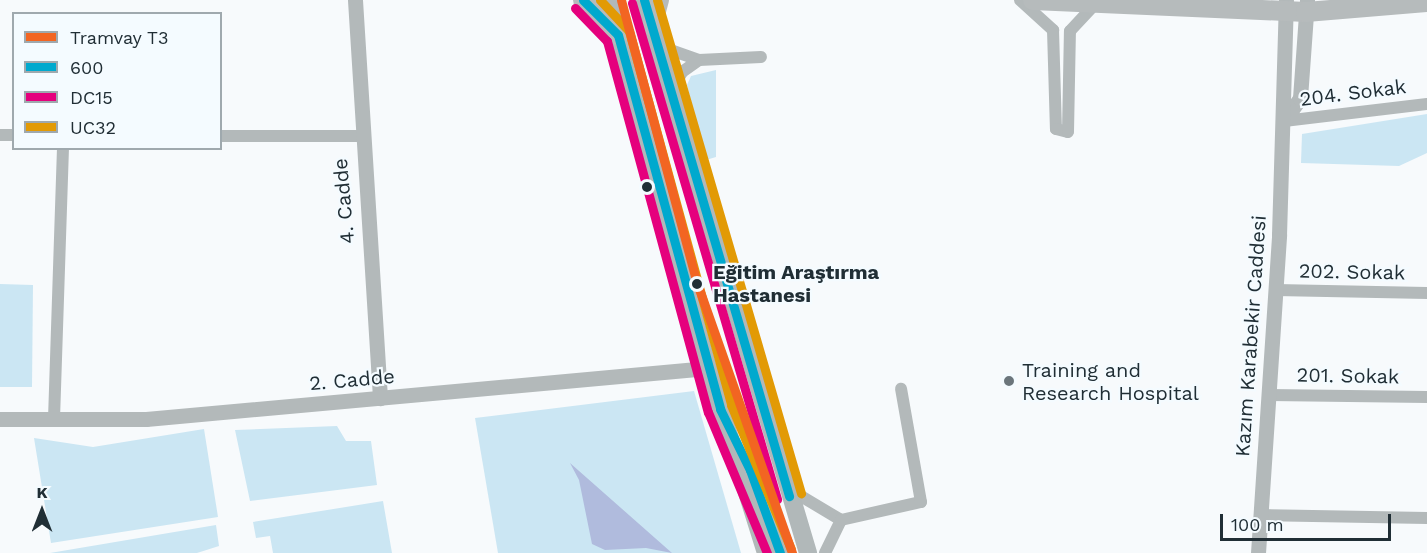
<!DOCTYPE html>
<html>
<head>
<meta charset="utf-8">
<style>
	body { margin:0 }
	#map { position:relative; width:1427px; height:553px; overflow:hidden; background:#f7fafc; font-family:"Work Sans",sans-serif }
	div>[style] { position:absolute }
	.green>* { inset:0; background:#cbe6f3 }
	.water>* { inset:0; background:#b0bbdd }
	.minor>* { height:12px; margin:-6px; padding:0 6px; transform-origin:6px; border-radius:6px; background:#b3b9ba }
	.tertiary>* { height:15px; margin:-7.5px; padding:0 7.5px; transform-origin:7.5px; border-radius:7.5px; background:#b3b9ba }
	.secondary>* { height:18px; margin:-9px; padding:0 9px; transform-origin:9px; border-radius:9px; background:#b1b8b9 }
	.primary>* { height:20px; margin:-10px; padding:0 10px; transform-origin:10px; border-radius:10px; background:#b6bbbc }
	.bus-1>* { height:9px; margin:-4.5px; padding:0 4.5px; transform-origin:4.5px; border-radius:4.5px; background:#00a9ce }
	.bus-2>* { height:9px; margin:-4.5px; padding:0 4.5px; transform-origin:4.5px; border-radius:4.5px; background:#e5007d }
	.bus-3>* { height:9px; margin:-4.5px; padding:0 4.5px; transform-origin:4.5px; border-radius:4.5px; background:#e29a05 }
	.tram-1>* { height:9px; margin:-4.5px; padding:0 4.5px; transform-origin:4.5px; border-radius:4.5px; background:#f26522 }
	.dots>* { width:16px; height:16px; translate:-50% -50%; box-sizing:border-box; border:3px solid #f4fbff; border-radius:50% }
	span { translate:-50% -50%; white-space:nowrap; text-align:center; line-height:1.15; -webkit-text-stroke:4.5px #f4fbff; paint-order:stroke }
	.street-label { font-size:20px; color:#202e35 }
	.stop-label { font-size:20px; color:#202e35; font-weight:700 }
	.left { translate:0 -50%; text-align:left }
	.poi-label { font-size:20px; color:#202e35 }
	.legend { position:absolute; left:12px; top:12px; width:210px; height:138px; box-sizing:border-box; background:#f4fbff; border:2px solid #9fa9ae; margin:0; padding:8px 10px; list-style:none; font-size:18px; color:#202e35 }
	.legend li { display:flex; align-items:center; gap:12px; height:30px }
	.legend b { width:30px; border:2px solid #9fa9ae }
	.north { position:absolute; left:12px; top:481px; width:60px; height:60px; -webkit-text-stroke:4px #f4fbff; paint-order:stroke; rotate:0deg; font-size:16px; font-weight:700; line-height:24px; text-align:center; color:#202e35 }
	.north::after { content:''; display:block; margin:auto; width:21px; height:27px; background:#202e35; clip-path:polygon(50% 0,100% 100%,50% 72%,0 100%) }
	.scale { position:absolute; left:1220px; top:514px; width:171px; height:27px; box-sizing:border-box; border:3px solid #202e35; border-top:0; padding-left:8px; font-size:18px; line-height:21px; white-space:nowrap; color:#202e35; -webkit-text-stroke:4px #f4fbff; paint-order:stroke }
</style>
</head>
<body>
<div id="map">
	<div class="green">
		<i style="clip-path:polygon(716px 70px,716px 157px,706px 160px,687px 85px,691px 76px)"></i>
		<i style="clip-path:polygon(1427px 114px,1427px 153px,1399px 166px,1301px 163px,1302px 134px)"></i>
		<i style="clip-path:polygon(0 284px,33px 285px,32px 387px,0 387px)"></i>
		<i style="clip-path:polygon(694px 391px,741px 553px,498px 553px,475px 418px)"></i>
		<i style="clip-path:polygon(337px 426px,346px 441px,371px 441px,377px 485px,250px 501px,235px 430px)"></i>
		<i style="clip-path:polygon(204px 429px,218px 517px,51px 543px,34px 438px,93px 447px)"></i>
		<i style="clip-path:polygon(383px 501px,392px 553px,273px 553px,270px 536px,256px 538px,253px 522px)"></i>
		<i style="clip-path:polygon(216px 525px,219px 546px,197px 553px,50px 553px)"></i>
	</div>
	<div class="water">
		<i style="clip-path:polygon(570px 463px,672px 553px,646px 548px,605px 550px,592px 544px,579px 480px)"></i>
	</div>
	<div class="minor">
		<i style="left:1020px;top:0;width:45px;rotate:42.3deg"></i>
		<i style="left:1053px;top:30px;width:99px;rotate:88.3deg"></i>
		<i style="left:1056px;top:129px;width:12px;rotate:14deg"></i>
		<i style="left:1068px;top:132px;width:101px;rotate:-88.9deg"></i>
		<i style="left:1070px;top:31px;width:37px;rotate:-47deg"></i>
		<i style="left:659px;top:46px;width:42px;rotate:19.3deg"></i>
		<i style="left:699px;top:60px;width:62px;rotate:-2.8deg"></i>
		<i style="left:671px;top:92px;width:23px;rotate:-61deg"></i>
		<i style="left:682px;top:72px;width:21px;rotate:-35deg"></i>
		<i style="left:1284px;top:121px;width:144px;rotate:-6.8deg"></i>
		<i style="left:0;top:135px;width:14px"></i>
		<i style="left:220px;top:136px;width:140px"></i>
		<i style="left:1276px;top:290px;width:151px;rotate:1.1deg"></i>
		<i style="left:1269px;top:395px;width:158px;rotate:0.7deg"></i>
		<i style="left:54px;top:419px;width:271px;rotate:-88.1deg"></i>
		<i style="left:789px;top:489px;width:61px;rotate:30.8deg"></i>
		<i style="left:1261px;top:515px;width:166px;rotate:1deg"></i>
		<i style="left:825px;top:553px;width:37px;rotate:-64deg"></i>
		<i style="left:841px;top:520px;width:82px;rotate:-12.7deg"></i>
		<i style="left:921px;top:502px;width:115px;rotate:-100deg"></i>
	</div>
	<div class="tertiary">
		<i style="left:355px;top:0;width:399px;rotate:86.4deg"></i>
		<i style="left:1284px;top:121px;width:28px;rotate:-55deg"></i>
		<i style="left:1300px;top:98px;width:98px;rotate:-85.9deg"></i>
		<i style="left:0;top:419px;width:146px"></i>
		<i style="left:146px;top:419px;width:564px;rotate:-5.19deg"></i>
		<i style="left:1258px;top:553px;width:319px;rotate:-86.2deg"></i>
		<i style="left:1279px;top:235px;width:235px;rotate:-88.3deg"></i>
	</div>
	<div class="secondary">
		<i style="left:608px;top:0;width:381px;rotate:74.8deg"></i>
		<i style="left:708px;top:368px;width:194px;rotate:72.6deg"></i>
		<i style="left:644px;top:0;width:577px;rotate:73.48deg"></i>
		<i style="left:760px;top:495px;width:61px;rotate:71deg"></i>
	</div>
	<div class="primary">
		<i style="left:583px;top:0;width:49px;rotate:45deg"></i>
		<i style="left:1033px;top:0;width:273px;rotate:2.5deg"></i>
		<i style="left:1306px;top:12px;width:121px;rotate:-4.7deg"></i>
		<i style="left:652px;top:26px;width:27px;rotate:-75deg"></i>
	</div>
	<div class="bus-1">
		<i style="left:583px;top:0;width:49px;rotate:45deg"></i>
		<i style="left:618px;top:35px;width:388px;rotate:74.7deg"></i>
		<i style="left:720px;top:409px;width:68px;rotate:63.8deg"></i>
		<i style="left:750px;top:470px;width:88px;rotate:70.1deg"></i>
		<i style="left:644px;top:0;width:517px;rotate:73.7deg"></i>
	</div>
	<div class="bus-2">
		<i style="left:632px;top:3px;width:517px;rotate:73.7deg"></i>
		<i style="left:575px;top:8px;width:46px;rotate:45.9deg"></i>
		<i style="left:607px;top:41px;width:385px;rotate:74.8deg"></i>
		<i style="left:708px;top:412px;width:153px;rotate:67.3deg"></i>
	</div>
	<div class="bus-3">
		<i style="left:600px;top:0;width:42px;rotate:46.9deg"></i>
		<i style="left:629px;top:31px;width:388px;rotate:74.7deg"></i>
		<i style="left:731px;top:405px;width:156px;rotate:67.4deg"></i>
		<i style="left:657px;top:0;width:514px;rotate:73.72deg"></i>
	</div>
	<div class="tram-1">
		<i style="left:621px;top:0;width:293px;rotate:75deg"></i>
		<i style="left:697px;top:283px;width:286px;rotate:70.6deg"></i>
	</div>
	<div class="dots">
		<i style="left:647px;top:187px;background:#202e35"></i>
		<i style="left:697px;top:284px;background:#202e35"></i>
		<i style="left:1009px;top:381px;background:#6b757b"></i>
	</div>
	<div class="street-label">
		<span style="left:1353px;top:93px;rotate:-7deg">204. Sokak</span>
		<span style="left:344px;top:201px;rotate:-95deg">4. Cadde</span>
		<span style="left:1352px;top:272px;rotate:1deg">202. Sokak</span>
		<span style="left:1251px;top:336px;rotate:-86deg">Kazım Karabekir Caddesi</span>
		<span style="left:1348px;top:376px;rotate:1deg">201. Sokak</span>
		<span style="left:352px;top:380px;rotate:-5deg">2. Cadde</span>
	</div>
	<div class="stop-label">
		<span class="left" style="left:713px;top:284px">Eğitim Araştırma<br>Hastanesi</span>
	</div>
	<div class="poi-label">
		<span class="left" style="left:1022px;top:382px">Training and<br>Research Hospital</span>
	</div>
	<ul class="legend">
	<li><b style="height:8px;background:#f26522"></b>Tramvay T3</li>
	<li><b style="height:8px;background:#00a9ce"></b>600</li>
	<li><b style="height:8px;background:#e5007d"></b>DC15</li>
	<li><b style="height:8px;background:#e29a05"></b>UC32</li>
	</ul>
	<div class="north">K</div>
	<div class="scale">100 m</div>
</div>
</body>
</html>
